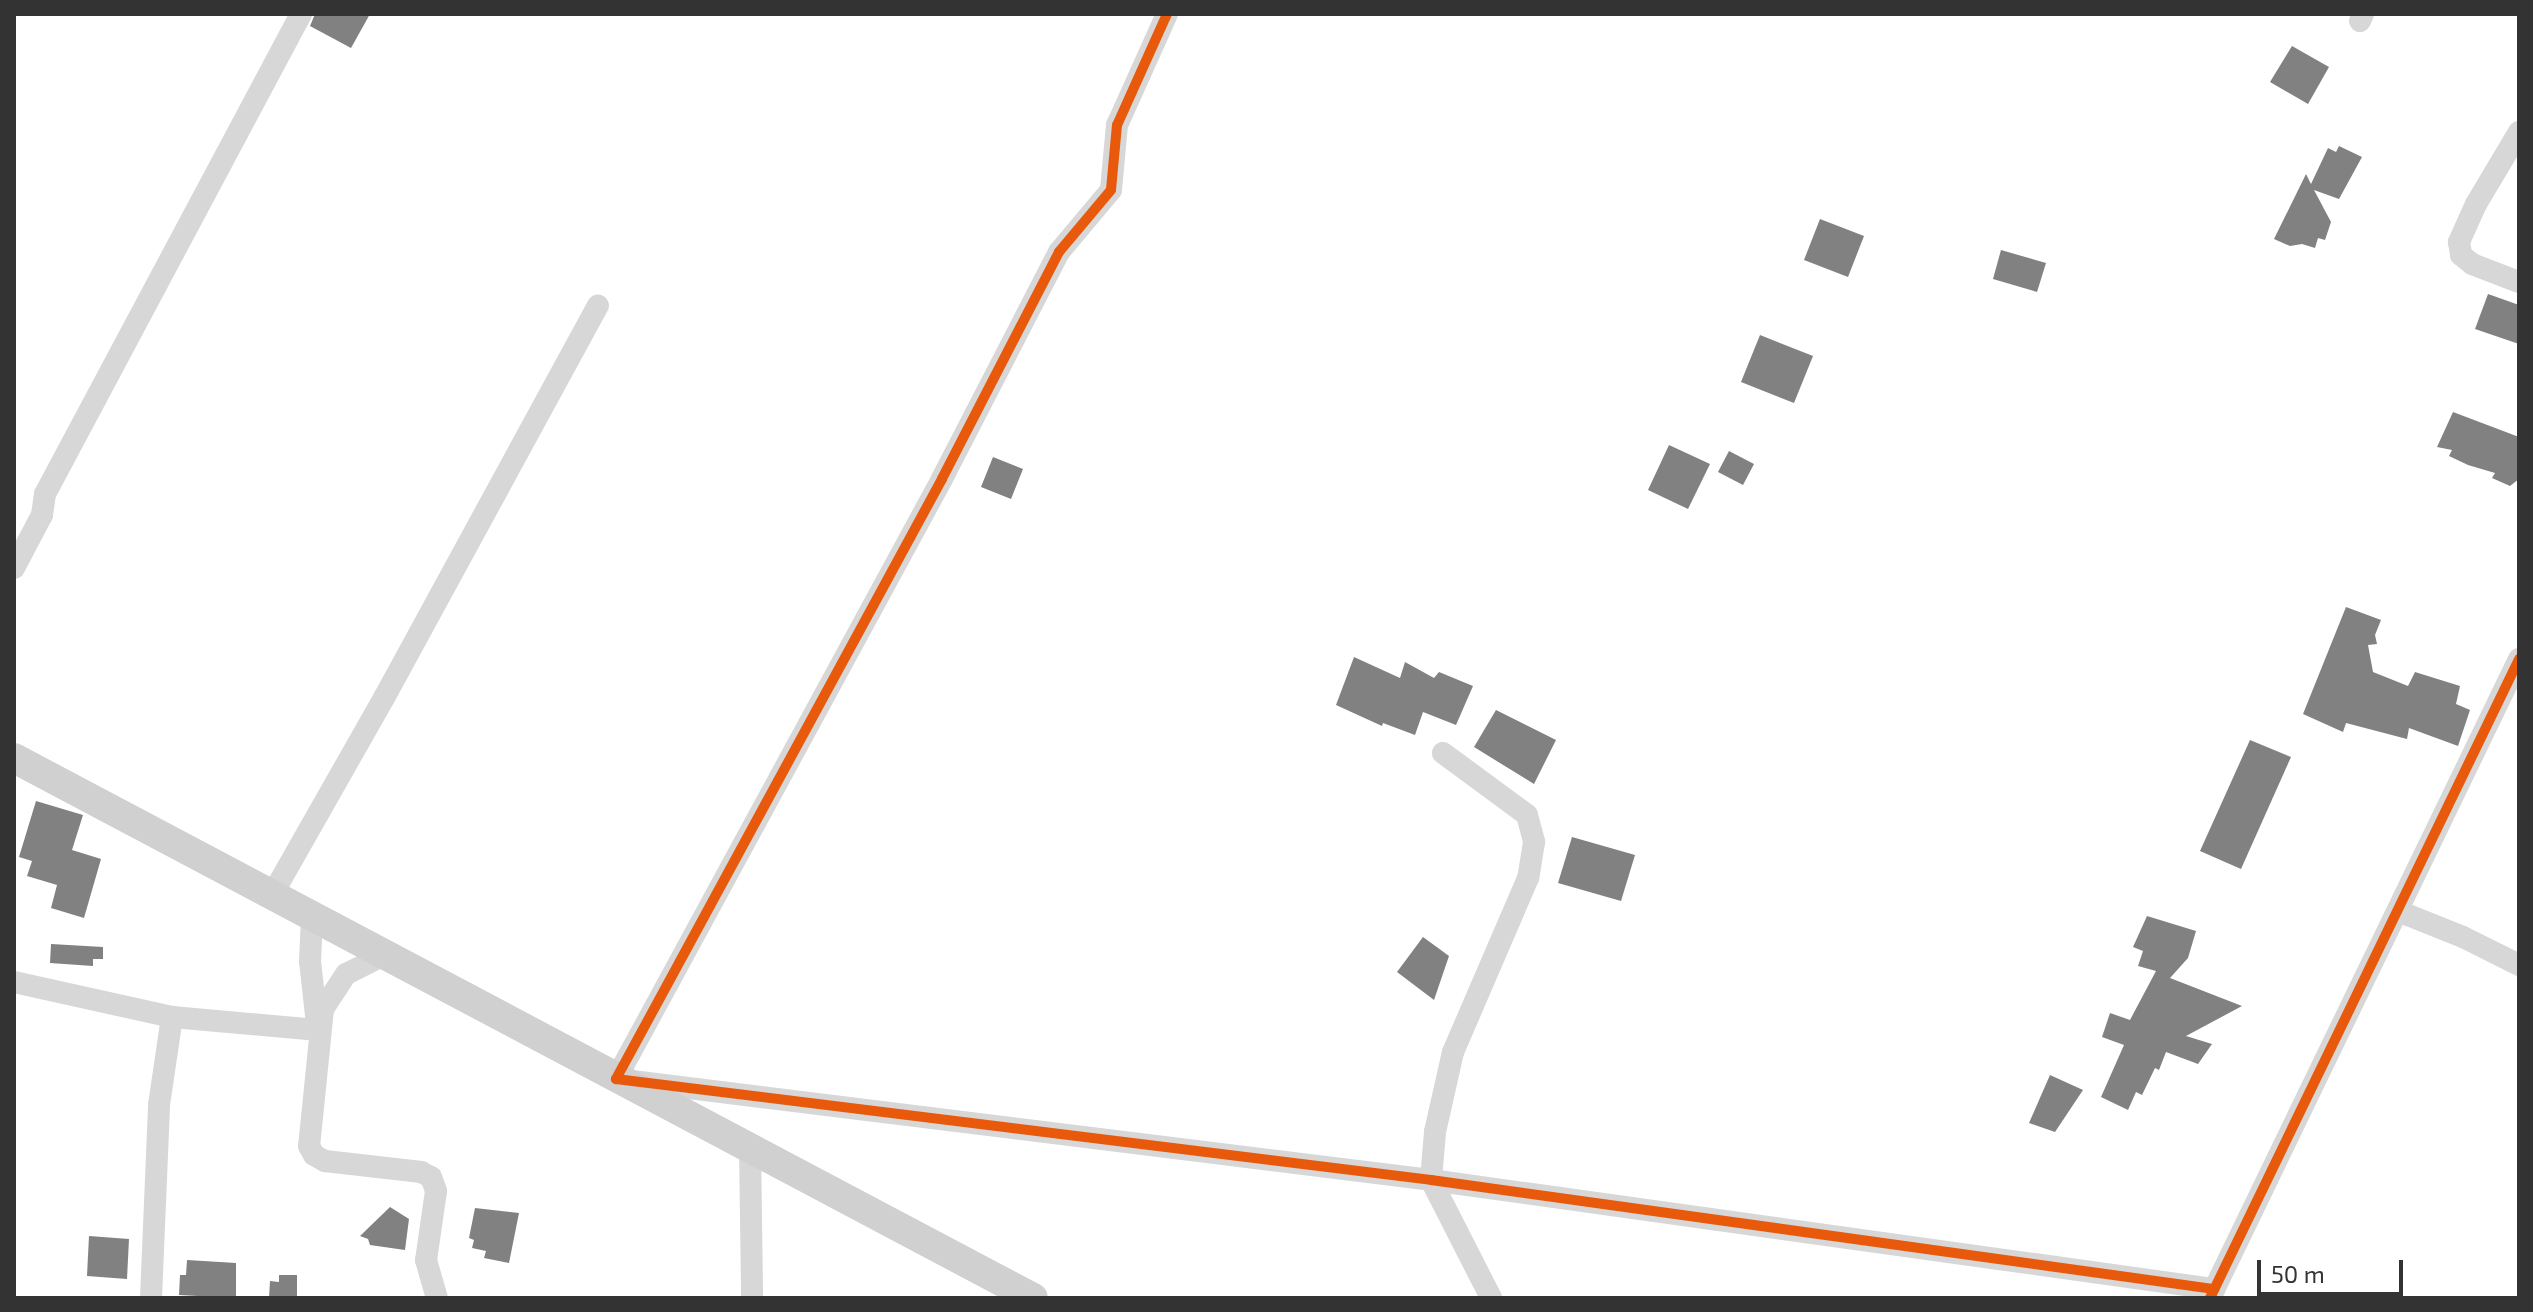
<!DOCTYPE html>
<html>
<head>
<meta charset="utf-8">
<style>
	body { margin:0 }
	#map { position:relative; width:2533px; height:1312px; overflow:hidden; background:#fff; font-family:"Exo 2",sans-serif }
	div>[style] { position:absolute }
	.building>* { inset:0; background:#818181 }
	.street>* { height:22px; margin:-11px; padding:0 11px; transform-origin:11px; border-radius:11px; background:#d7d7d7 }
	.secondary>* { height:30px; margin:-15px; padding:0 15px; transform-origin:15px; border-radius:15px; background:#d0d0d0 }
	.cycleway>* { height:10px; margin:-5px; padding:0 5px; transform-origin:5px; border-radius:5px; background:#e8590c }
	span { translate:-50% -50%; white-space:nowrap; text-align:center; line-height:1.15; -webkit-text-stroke:8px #fff; paint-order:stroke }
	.frame { position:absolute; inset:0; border:16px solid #333; pointer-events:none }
	.scale { position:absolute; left:2257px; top:1260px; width:146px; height:36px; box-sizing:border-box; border:4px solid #333; border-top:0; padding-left:10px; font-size:24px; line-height:28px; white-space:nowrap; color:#333; -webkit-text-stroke:6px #fff; paint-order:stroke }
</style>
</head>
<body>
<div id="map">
	<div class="building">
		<i style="clip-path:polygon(315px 14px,370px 14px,351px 48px,310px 26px)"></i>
		<i style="clip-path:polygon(2292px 46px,2329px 67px,2308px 104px,2270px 82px)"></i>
		<i style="clip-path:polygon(2339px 146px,2362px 157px,2339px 199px,2314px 190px,2331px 222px,2325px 240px,2318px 238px,2315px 248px,2302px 244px,2290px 246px,2274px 239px,2306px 174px,2311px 184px,2328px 148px,2336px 152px)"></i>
		<i style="clip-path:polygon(1820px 219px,1864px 236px,1848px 277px,1804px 260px)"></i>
		<i style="clip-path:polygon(2001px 250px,2046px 263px,2037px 292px,1993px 279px)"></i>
		<i style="clip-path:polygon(2488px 294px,2519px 305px,2519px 344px,2475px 329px)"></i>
		<i style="clip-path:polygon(1760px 335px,1813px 356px,1794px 403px,1741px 382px)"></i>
		<i style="clip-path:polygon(2453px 412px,2519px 437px,2519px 479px,2510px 486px,2492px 478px,2495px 473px,2468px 465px,2449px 456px,2452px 450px,2437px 447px)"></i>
		<i style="clip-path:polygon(1669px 445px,1710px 464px,1688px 509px,1648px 490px)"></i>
		<i style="clip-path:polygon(1729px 451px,1754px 464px,1743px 485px,1718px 472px)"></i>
		<i style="clip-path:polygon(993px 457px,1023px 469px,1011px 499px,981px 487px)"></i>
		<i style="clip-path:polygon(2346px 607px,2381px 620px,2375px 635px,2377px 644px,2368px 645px,2373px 672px,2408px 686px,2415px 672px,2460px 686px,2456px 704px,2470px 710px,2458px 746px,2409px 728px,2407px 739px,2346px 723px,2343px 732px,2303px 714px)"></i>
		<i style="clip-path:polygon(1354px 657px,1400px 678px,1405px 662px,1434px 678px,1439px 672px,1473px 686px,1456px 725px,1423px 712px,1415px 735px,1383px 723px,1382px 726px,1336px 705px)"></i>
		<i style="clip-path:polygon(1496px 710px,1556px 740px,1534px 784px,1474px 747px)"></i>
		<i style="clip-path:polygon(2250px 740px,2291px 757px,2241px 869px,2200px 851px)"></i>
		<i style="clip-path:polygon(36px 801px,83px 815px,72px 850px,101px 859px,84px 918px,51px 908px,57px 885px,27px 876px,32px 861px,19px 857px)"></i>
		<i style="clip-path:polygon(1572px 837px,1635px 855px,1621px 901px,1558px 883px)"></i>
		<i style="clip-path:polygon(2147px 916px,2196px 931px,2188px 958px,2170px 978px,2242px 1006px,2186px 1036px,2212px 1044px,2198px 1064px,2166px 1052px,2159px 1070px,2155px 1068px,2142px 1095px,2136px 1092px,2128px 1110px,2101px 1097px,2124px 1045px,2102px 1037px,2110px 1013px,2130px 1020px,2156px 971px,2138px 966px,2143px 951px,2133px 947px)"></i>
		<i style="clip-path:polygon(1423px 937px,1449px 956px,1434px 1000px,1397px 972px)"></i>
		<i style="clip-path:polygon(51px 944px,103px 947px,103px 959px,93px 959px,93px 966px,50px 963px)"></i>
		<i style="clip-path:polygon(2050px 1075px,2083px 1090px,2055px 1132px,2029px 1123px)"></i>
		<i style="clip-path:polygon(390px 1207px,409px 1219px,405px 1250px,370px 1245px,368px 1239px,360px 1236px)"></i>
		<i style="clip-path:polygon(475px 1208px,519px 1213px,509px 1263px,484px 1258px,486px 1251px,472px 1248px,474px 1240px,469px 1238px)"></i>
		<i style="clip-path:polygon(89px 1236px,129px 1239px,127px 1279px,87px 1276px)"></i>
		<i style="clip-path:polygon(187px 1260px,236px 1263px,236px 1298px,179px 1295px,180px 1275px,186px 1275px)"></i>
		<i style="clip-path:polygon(279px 1275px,297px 1275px,297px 1298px,269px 1298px,270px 1281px,279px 1282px)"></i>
	</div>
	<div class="street">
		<i style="left:1167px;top:14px;width:122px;rotate:114.2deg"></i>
		<i style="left:1117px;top:125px;width:65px;rotate:95.3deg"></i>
		<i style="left:1111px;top:190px;width:81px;rotate:130deg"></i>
		<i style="left:1059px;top:252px;width:255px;rotate:117.3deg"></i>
		<i style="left:942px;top:479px;width:683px;rotate:118.52deg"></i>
		<i style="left:616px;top:1079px;width:821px;rotate:7.06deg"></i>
		<i style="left:1431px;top:1180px;width:791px;rotate:7.93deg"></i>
		<i style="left:2360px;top:21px;width:8px;rotate:-67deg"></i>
		<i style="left:2519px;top:132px;width:84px;rotate:120.8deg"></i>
		<i style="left:2476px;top:204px;width:42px;rotate:114.1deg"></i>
		<i style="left:2459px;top:242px;width:13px;rotate:81deg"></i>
		<i style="left:2461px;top:255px;width:14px;rotate:39deg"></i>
		<i style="left:2472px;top:264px;width:50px;rotate:21deg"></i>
		<i style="left:14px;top:568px;width:60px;rotate:-62.2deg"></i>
		<i style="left:42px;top:515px;width:21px;rotate:-82deg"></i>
		<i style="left:45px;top:494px;width:544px;rotate:-61.93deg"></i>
		<i style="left:1443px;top:753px;width:104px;rotate:36.4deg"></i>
		<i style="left:1527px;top:815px;width:28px;rotate:75deg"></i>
		<i style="left:1534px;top:842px;width:36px;rotate:99deg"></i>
		<i style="left:1528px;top:878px;width:189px;rotate:113.3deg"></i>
		<i style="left:1453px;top:1052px;width:82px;rotate:102.7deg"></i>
		<i style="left:1435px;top:1132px;width:48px;rotate:94.8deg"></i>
		<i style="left:1431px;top:1180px;width:132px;rotate:63deg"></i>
		<i style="left:272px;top:895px;width:227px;rotate:-60.4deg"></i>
		<i style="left:384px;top:698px;width:447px;rotate:-61.4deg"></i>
		<i style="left:2398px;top:911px;width:70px;rotate:21.8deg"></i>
		<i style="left:2463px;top:937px;width:63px;rotate:26.6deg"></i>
		<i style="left:312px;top:916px;width:45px;rotate:92.5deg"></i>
		<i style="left:310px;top:961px;width:63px;rotate:83.7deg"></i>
		<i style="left:384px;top:955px;width:42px;rotate:153.4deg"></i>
		<i style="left:346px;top:974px;width:42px;rotate:123.3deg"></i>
		<i style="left:323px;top:1009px;width:138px;rotate:95.8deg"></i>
		<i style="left:309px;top:1146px;width:10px;rotate:61deg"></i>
		<i style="left:314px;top:1155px;width:13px;rotate:29deg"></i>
		<i style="left:325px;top:1161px;width:97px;rotate:6.5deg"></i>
		<i style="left:421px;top:1172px;width:11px;rotate:27deg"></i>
		<i style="left:431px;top:1177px;width:15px;rotate:70deg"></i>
		<i style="left:436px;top:1191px;width:70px;rotate:98.2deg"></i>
		<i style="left:426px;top:1260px;width:40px;rotate:74deg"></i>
		<i style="left:14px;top:982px;width:162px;rotate:12.5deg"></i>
		<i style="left:172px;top:1017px;width:147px;rotate:5.1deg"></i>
		<i style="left:750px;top:1146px;width:152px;rotate:89.2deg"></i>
		<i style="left:151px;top:1298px;width:193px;rotate:-87.6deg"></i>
		<i style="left:159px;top:1105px;width:89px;rotate:-81.6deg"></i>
		<i style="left:2210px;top:1298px;width:710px;rotate:-64.19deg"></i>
	</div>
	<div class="secondary">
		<i style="left:14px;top:758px;width:1153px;rotate:27.92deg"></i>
	</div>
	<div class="cycleway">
		<i style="left:1167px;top:14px;width:122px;rotate:114.2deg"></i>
		<i style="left:1117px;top:125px;width:65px;rotate:95.3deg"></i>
		<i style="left:1111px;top:190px;width:81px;rotate:130deg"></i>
		<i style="left:1059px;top:252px;width:255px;rotate:117.3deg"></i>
		<i style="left:942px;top:479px;width:683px;rotate:118.52deg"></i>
		<i style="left:616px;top:1079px;width:821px;rotate:7.06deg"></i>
		<i style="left:1431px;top:1180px;width:791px;rotate:7.93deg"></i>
		<i style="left:2210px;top:1298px;width:710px;rotate:-64.19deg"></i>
	</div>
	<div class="frame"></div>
	<div class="scale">50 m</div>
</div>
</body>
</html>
